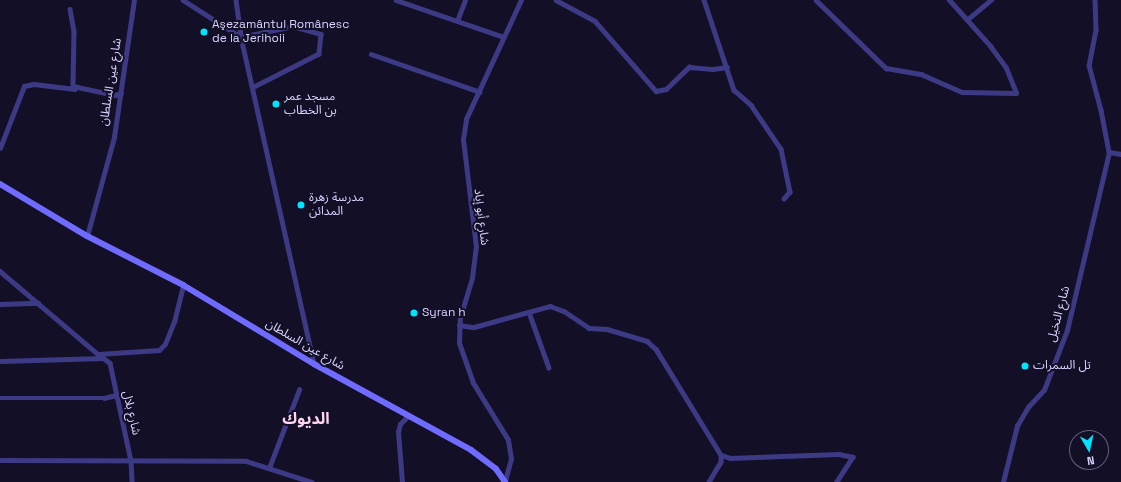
<!DOCTYPE html>
<html>
<head>
<meta charset="utf-8">
<style>
	body { margin:0 }
	#map { position:relative; width:1121px; height:482px; overflow:hidden; background:#130f26; font-family:"Space Grotesk","Noto Sans Arabic",sans-serif }
	div>[style] { position:absolute }
	.minor>* { height:4.5px; margin:-2.25px; padding:0 2.25px; transform-origin:2.25px; border-radius:2.25px; background:#3d3a85 }
	.secondary>* { height:6px; margin:-3px; padding:0 3px; transform-origin:3px; border-radius:3px; background:#6f6bff }
	.dots>* { width:11px; height:11px; translate:-50% -50%; box-sizing:border-box; border:2px solid #130f26; border-radius:50% }
	span { translate:-50% -50%; white-space:nowrap; text-align:center; line-height:1.15; -webkit-text-stroke:4px #130f26; paint-order:stroke }
	.poi-label { font-size:12px; color:#d9d4ff }
	.left { translate:0 -50%; text-align:left }
	.street-label { font-size:12px; color:#d9d4ff }
	.district-label { font-size:16px; color:#ffd6f0; font-weight:700 }
	.north { position:absolute; left:1069px; top:430px; width:40px; height:40px; box-sizing:border-box; background:#130f26; border:1px solid #625e7d; border-radius:50%; rotate:171deg; font-size:11px; font-weight:700; line-height:16px; text-align:center; color:#d9d4ff }
	.north::after { content:''; display:block; margin:auto; width:14px; height:18px; background:#00e5ff; clip-path:polygon(50% 0,100% 100%,50% 72%,0 100%) }
</style>
</head>
<body>
<div id="map">
	<div class="minor">
		<i style="left:183px;top:0;width:69px;rotate:32.5deg"></i>
		<i style="left:241px;top:37px;width:53px;rotate:-11.9deg"></i>
		<i style="left:293px;top:26px;width:29px;rotate:16deg"></i>
		<i style="left:321px;top:34px;width:20px;rotate:96deg"></i>
		<i style="left:319px;top:54px;width:73px;rotate:153.1deg"></i>
		<i style="left:236px;top:0;width:37px;rotate:82deg"></i>
		<i style="left:241px;top:37px;width:335px;rotate:77.4deg"></i>
		<i style="left:396px;top:0;width:114px;rotate:18.9deg"></i>
		<i style="left:556px;top:0;width:44px;rotate:28.3deg"></i>
		<i style="left:595px;top:21px;width:93px;rotate:48.9deg"></i>
		<i style="left:656px;top:91px;width:10px;rotate:-11deg"></i>
		<i style="left:666px;top:89px;width:32px;rotate:-44deg"></i>
		<i style="left:689px;top:67px;width:24px;rotate:5deg"></i>
		<i style="left:713px;top:69px;width:14px;rotate:-8deg"></i>
		<i style="left:704px;top:0;width:95px;rotate:71.6deg"></i>
		<i style="left:734px;top:90px;width:23px;rotate:41deg"></i>
		<i style="left:751px;top:105px;width:53px;rotate:55.7deg"></i>
		<i style="left:781px;top:149px;width:44px;rotate:78.2deg"></i>
		<i style="left:790px;top:192px;width:9px;rotate:131deg"></i>
		<i style="left:816px;top:0;width:98px;rotate:44.2deg"></i>
		<i style="left:886px;top:68px;width:36px;rotate:10deg"></i>
		<i style="left:921px;top:74px;width:45px;rotate:23.7deg"></i>
		<i style="left:962px;top:92px;width:54px;rotate:1.1deg"></i>
		<i style="left:1016px;top:93px;width:27px;rotate:-112deg"></i>
		<i style="left:1006px;top:68px;width:26px;rotate:-126deg"></i>
		<i style="left:991px;top:47px;width:63px;rotate:-131.8deg"></i>
		<i style="left:1095px;top:0;width:30px;rotate:88deg"></i>
		<i style="left:1096px;top:30px;width:36px;rotate:101deg"></i>
		<i style="left:1089px;top:65px;width:47px;rotate:75.1deg"></i>
		<i style="left:1101px;top:110px;width:43px;rotate:79.2deg"></i>
		<i style="left:70px;top:9px;width:23px;rotate:80deg"></i>
		<i style="left:74px;top:32px;width:54px;rotate:91.1deg"></i>
		<i style="left:73px;top:86px;width:43px;rotate:12.1deg"></i>
		<i style="left:115px;top:95px;width:6px;rotate:-18deg"></i>
		<i style="left:968px;top:19px;width:30px;rotate:-40deg"></i>
		<i style="left:457px;top:21px;width:22px;rotate:-69deg"></i>
		<i style="left:371px;top:54px;width:115px;rotate:19.2deg"></i>
		<i style="left:0;top:148px;width:66px;rotate:-68.8deg"></i>
		<i style="left:24px;top:86px;width:10px;rotate:-11deg"></i>
		<i style="left:34px;top:84px;width:41px;rotate:7deg"></i>
		<i style="left:87px;top:236px;width:103px;rotate:-74.7deg"></i>
		<i style="left:114px;top:137px;width:138px;rotate:-81.7deg"></i>
		<i style="left:0;top:271px;width:128px;rotate:40.3deg"></i>
		<i style="left:98px;top:354px;width:61px;rotate:-3.8deg"></i>
		<i style="left:159px;top:350px;width:8px;rotate:-45deg"></i>
		<i style="left:165px;top:344px;width:24px;rotate:-68deg"></i>
		<i style="left:174px;top:322px;width:38px;rotate:-76deg"></i>
		<i style="left:0;top:304px;width:38px;rotate:-2deg"></i>
		<i style="left:529px;top:312px;width:59px;rotate:70.3deg"></i>
		<i style="left:459px;top:325px;width:15px;rotate:8deg"></i>
		<i style="left:474px;top:327px;width:79px;rotate:-15.4deg"></i>
		<i style="left:550px;top:306px;width:15px;rotate:20deg"></i>
		<i style="left:564px;top:311px;width:30px;rotate:34deg"></i>
		<i style="left:589px;top:328px;width:18px;rotate:3deg"></i>
		<i style="left:607px;top:329px;width:42px;rotate:16.7deg"></i>
		<i style="left:647px;top:341px;width:12px;rotate:42deg"></i>
		<i style="left:656px;top:349px;width:124px;rotate:58.5deg"></i>
		<i style="left:721px;top:455px;width:7px;rotate:90deg"></i>
		<i style="left:721px;top:462px;width:23px;rotate:121deg"></i>
		<i style="left:98px;top:354px;width:15px;rotate:37deg"></i>
		<i style="left:110px;top:363px;width:100px;rotate:77.9deg"></i>
		<i style="left:131px;top:461px;width:21px;rotate:87deg"></i>
		<i style="left:0;top:361px;width:103px;rotate:-1.7deg"></i>
		<i style="left:0;top:398px;width:104px"></i>
		<i style="left:104px;top:398px;width:12px;rotate:-14deg"></i>
		<i style="left:721px;top:455px;width:9px;rotate:18deg"></i>
		<i style="left:730px;top:458px;width:109px;rotate:-2.1deg"></i>
		<i style="left:839px;top:454px;width:14px;rotate:12deg"></i>
		<i style="left:853px;top:457px;width:30px;rotate:123deg"></i>
		<i style="left:0;top:460px;width:246px;rotate:0.2deg"></i>
		<i style="left:246px;top:461px;width:69px;rotate:17.7deg"></i>
		<i style="left:269px;top:468px;width:84px;rotate:-69deg"></i>
		<i style="left:505px;top:481px;width:23px;rotate:-75deg"></i>
		<i style="left:511px;top:459px;width:19px;rotate:-99deg"></i>
		<i style="left:508px;top:440px;width:67px;rotate:-121.6deg"></i>
		<i style="left:473px;top:383px;width:42px;rotate:-109.3deg"></i>
		<i style="left:459px;top:343px;width:25px;rotate:-88deg"></i>
		<i style="left:460px;top:318px;width:42px;rotate:-73.3deg"></i>
		<i style="left:472px;top:278px;width:31px;rotate:-83deg"></i>
		<i style="left:476px;top:247px;width:109px;rotate:-96.9deg"></i>
		<i style="left:463px;top:139px;width:20px;rotate:-81deg"></i>
		<i style="left:466px;top:119px;width:131px;rotate:-65.2deg"></i>
		<i style="left:402px;top:482px;width:50px;rotate:-94.6deg"></i>
		<i style="left:398px;top:432px;width:8px;rotate:-76deg"></i>
		<i style="left:400px;top:424px;width:11px;rotate:-45deg"></i>
		<i style="left:1003px;top:482px;width:58px;rotate:-76deg"></i>
		<i style="left:1017px;top:426px;width:22px;rotate:-60deg"></i>
		<i style="left:1028px;top:407px;width:23px;rotate:-47deg"></i>
		<i style="left:1044px;top:390px;width:64px;rotate:-69deg"></i>
		<i style="left:1067px;top:330px;width:183px;rotate:-76.7deg"></i>
		<i style="left:1109px;top:152px;width:12px;rotate:9deg"></i>
	</div>
	<div class="secondary">
		<i style="left:0;top:184px;width:101px;rotate:30.9deg"></i>
		<i style="left:87px;top:236px;width:108px;rotate:27deg"></i>
		<i style="left:183px;top:285px;width:153px;rotate:31.1deg"></i>
		<i style="left:314px;top:364px;width:179px;rotate:28.7deg"></i>
		<i style="left:471px;top:450px;width:31px;rotate:37deg"></i>
		<i style="left:496px;top:469px;width:16px;rotate:55deg"></i>
	</div>
	<div class="dots">
		<i style="left:204px;top:32px;background:#00e5ff"></i>
		<i style="left:276px;top:104px;background:#00e5ff"></i>
		<i style="left:301px;top:205px;background:#00e5ff"></i>
		<i style="left:414px;top:313px;background:#00e5ff"></i>
		<i style="left:1025px;top:366px;background:#00e5ff"></i>
	</div>
	<div class="poi-label">
		<span class="left" style="left:212px;top:32px">Aşezamântul Românesc<br>de la Jerihoii</span>
		<span class="left" style="left:284px;top:104px">مسجد عمر<br>بن الخطاب</span>
		<span class="left" style="left:309px;top:205px">مدرسة زهرة<br>المدائن</span>
		<span class="left" style="left:422px;top:313px">Syran h</span>
		<span class="left" style="left:1033px;top:366px">تل السمرات</span>
	</div>
	<div class="street-label">
		<span style="left:111px;top:82px;rotate:-81deg">شارع عين السلطان</span>
		<span style="left:481px;top:217px;rotate:83deg">شارع أبو إياد</span>
		<span style="left:1059px;top:314px;rotate:-75deg">شارع النخيل</span>
		<span style="left:305px;top:345px;rotate:30deg">شارع عين السلطان</span>
		<span style="left:131px;top:413px;rotate:77deg">شارع بلال</span>
	</div>
	<div class="district-label">
		<span style="left:306px;top:419px">الديوك</span>
	</div>
	<div class="north">N</div>
</div>
</body>
</html>
